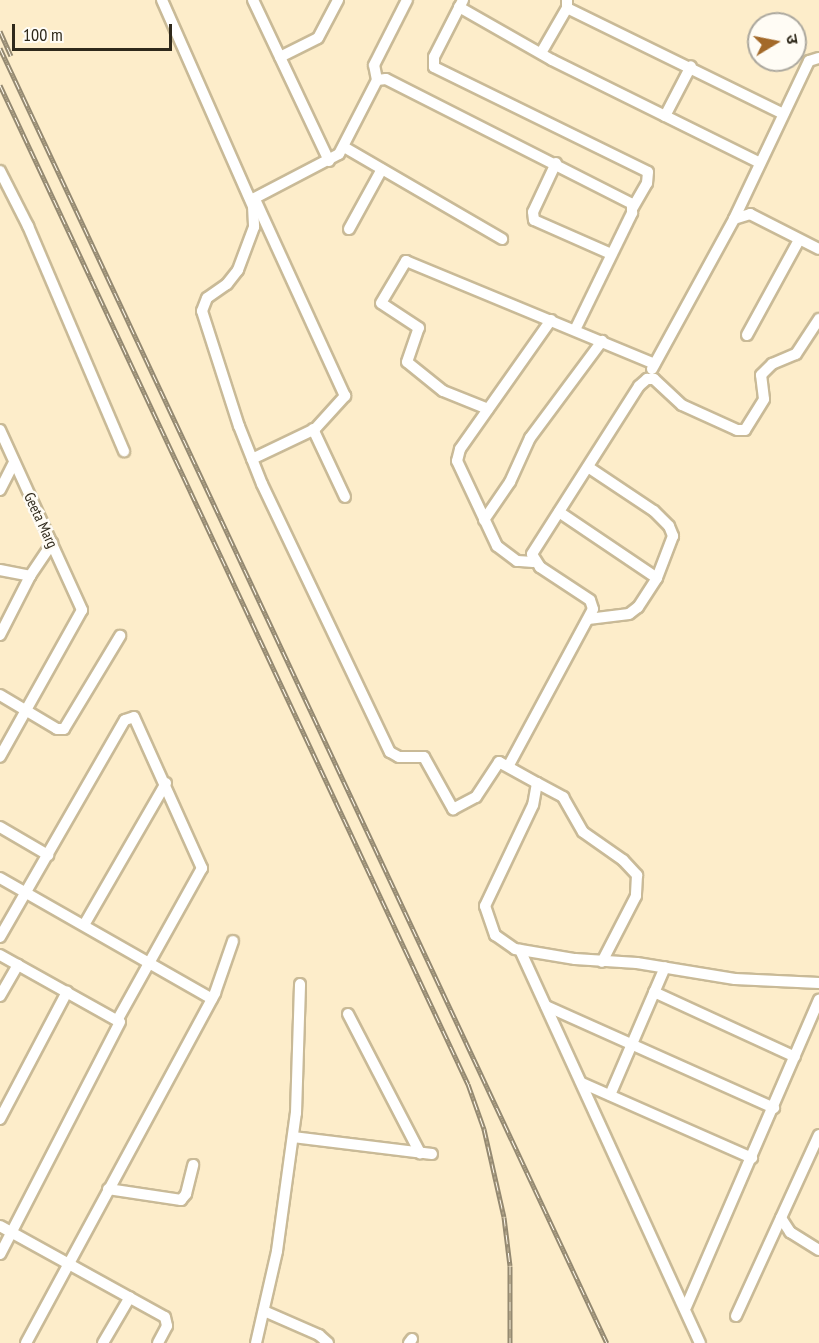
<!DOCTYPE html>
<html>
<head>
<meta charset="utf-8">
<style>
	body { margin:0 }
	#map { position:relative; width:819px; height:1343px; overflow:hidden; background:#fdedca; font-family:"PT Sans Narrow","Noto Sans Devanagari",sans-serif }
	div>[style] { position:absolute }
	.roads { filter:drop-shadow(2px 0 #c9ba97) drop-shadow(-2px 0 #c9ba97) drop-shadow(0 2px #c9ba97) drop-shadow(0 -2px #c9ba97) }
	.street>* { height:10px; margin:-5px; padding:0 5px; transform-origin:5px; border-radius:5px; background:#fff }
	.rail>* { height:5px; margin-top:-2.5px; transform-origin:0; background:repeating-linear-gradient(90deg,#fffcf5 0 9px,#948971 0 18px); box-sizing:border-box; border-block:2px solid #948971 }
	span { translate:-50% -50%; white-space:nowrap; text-align:center; line-height:1.15; -webkit-text-stroke:5px #fffcf5; paint-order:stroke }
	.street-label { font-size:15px; color:#2f291b }
	.north { position:absolute; left:747px; top:12px; width:60px; height:60px; box-sizing:border-box; background:#fffcf5; border:2px solid #aca89e; border-radius:50%; rotate:80deg; font-size:16px; font-weight:700; line-height:24px; text-align:center; color:#2f291b }
	.north::after { content:''; display:block; margin:auto; width:21px; height:27px; background:#a36929; clip-path:polygon(50% 0,100% 100%,50% 72%,0 100%) }
	.scale { position:absolute; left:12px; top:24px; width:160px; height:27px; box-sizing:border-box; border:3px solid #2f291b; border-top:0; padding-left:8px; font-size:18px; line-height:21px; white-space:nowrap; color:#2f291b; -webkit-text-stroke:4px #fffcf5; paint-order:stroke }
</style>
</head>
<body>
<div id="map">
	<div class="roads">
		<div class="street">
			<i style="left:162px;top:0;width:225px;rotate:66.2deg"></i>
			<i style="left:253px;top:206px;width:21px;rotate:87deg"></i>
			<i style="left:254px;top:227px;width:46px;rotate:110.4deg"></i>
			<i style="left:238px;top:270px;width:18px;rotate:128deg"></i>
			<i style="left:227px;top:284px;width:24px;rotate:145deg"></i>
			<i style="left:207px;top:298px;width:14px;rotate:111deg"></i>
			<i style="left:202px;top:311px;width:121px;rotate:72.2deg"></i>
			<i style="left:239px;top:426px;width:62px;rotate:68.4deg"></i>
			<i style="left:262px;top:484px;width:297px;rotate:64.5deg"></i>
			<i style="left:390px;top:752px;width:10px;rotate:29deg"></i>
			<i style="left:399px;top:757px;width:25px"></i>
			<i style="left:424px;top:757px;width:60px;rotate:60.9deg"></i>
			<i style="left:453px;top:809px;width:26px;rotate:-28deg"></i>
			<i style="left:476px;top:797px;width:42px;rotate:-56.7deg"></i>
			<i style="left:499px;top:762px;width:43px;rotate:28.9deg"></i>
			<i style="left:537px;top:783px;width:22px;rotate:100deg"></i>
			<i style="left:533px;top:805px;width:112px;rotate:115.4deg"></i>
			<i style="left:485px;top:906px;width:31px;rotate:71deg"></i>
			<i style="left:495px;top:935px;width:24px;rotate:35deg"></i>
			<i style="left:515px;top:949px;width:61px;rotate:9.5deg"></i>
			<i style="left:575px;top:959px;width:62px;rotate:3.7deg"></i>
			<i style="left:637px;top:963px;width:99px;rotate:9.3deg"></i>
			<i style="left:735px;top:979px;width:84px;rotate:2.7deg"></i>
			<i style="left:253px;top:0;width:178px;rotate:64.7deg"></i>
			<i style="left:463px;top:0;width:64px;rotate:117deg"></i>
			<i style="left:434px;top:57px;width:10px;rotate:90deg"></i>
			<i style="left:434px;top:67px;width:238px;rotate:26.1deg"></i>
			<i style="left:648px;top:172px;width:11px;rotate:95deg"></i>
			<i style="left:647px;top:183px;width:28px;rotate:120deg"></i>
			<i style="left:567px;top:0;width:8px;rotate:90deg"></i>
			<i style="left:567px;top:8px;width:241px;rotate:26.1deg"></i>
			<i style="left:459px;top:7px;width:107px;rotate:29.7deg"></i>
			<i style="left:552px;top:60px;width:230px;rotate:26.3deg"></i>
			<i style="left:541px;top:53px;width:52px;rotate:-60deg"></i>
			<i style="left:280px;top:57px;width:42px;rotate:-26.6deg"></i>
			<i style="left:318px;top:38px;width:43px;rotate:-62.2deg"></i>
			<i style="left:377px;top:80px;width:15px;rotate:-101deg"></i>
			<i style="left:374px;top:65px;width:73px;rotate:-63.1deg"></i>
			<i style="left:665px;top:116px;width:56px;rotate:-62.5deg"></i>
			<i style="left:344px;top:147px;width:183px;rotate:30.2deg"></i>
			<i style="left:556px;top:163px;width:54px;rotate:115.1deg"></i>
			<i style="left:533px;top:212px;width:8px;rotate:83deg"></i>
			<i style="left:534px;top:220px;width:84px;rotate:23.8deg"></i>
			<i style="left:0;top:171px;width:62px;rotate:63deg"></i>
			<i style="left:28px;top:226px;width:245px;rotate:66.9deg"></i>
			<i style="left:251px;top:200px;width:99px;rotate:-27.6deg"></i>
			<i style="left:339px;top:154px;width:83px;rotate:-62.8deg"></i>
			<i style="left:377px;top:80px;width:9px;rotate:-6deg"></i>
			<i style="left:386px;top:79px;width:276px;rotate:26.9deg"></i>
			<i style="left:632px;top:204px;width:9px;rotate:90deg"></i>
			<i style="left:632px;top:213px;width:130px;rotate:116deg"></i>
			<i style="left:734px;top:219px;width:175px;rotate:-64.6deg"></i>
			<i style="left:809px;top:61px;width:10px;rotate:-17deg"></i>
			<i style="left:349px;top:229px;width:68px;rotate:-61.2deg"></i>
			<i style="left:747px;top:335px;width:108px;rotate:-61.3deg"></i>
			<i style="left:652px;top:369px;width:171px;rotate:-61.3deg"></i>
			<i style="left:734px;top:219px;width:17px;rotate:-17deg"></i>
			<i style="left:750px;top:214px;width:77px;rotate:26.9deg"></i>
			<i style="left:488px;top:409px;width:48px;rotate:-158.2deg"></i>
			<i style="left:443px;top:391px;width:46px;rotate:-141.1deg"></i>
			<i style="left:407px;top:362px;width:36px;rotate:-71deg"></i>
			<i style="left:419px;top:328px;width:45px;rotate:-146.7deg"></i>
			<i style="left:381px;top:303px;width:49px;rotate:-59.2deg"></i>
			<i style="left:406px;top:261px;width:269px;rotate:22.5deg"></i>
			<i style="left:313px;top:429px;width:75px;rotate:64.8deg"></i>
			<i style="left:0;top:430px;width:198px;rotate:65.5deg"></i>
			<i style="left:82px;top:610px;width:168px;rotate:119.2deg"></i>
			<i style="left:252px;top:459px;width:70px;rotate:-25.5deg"></i>
			<i style="left:315px;top:429px;width:45px;rotate:-47.7deg"></i>
			<i style="left:345px;top:396px;width:217px;rotate:-114.6deg"></i>
			<i style="left:588px;top:467px;width:79px;rotate:33.7deg"></i>
			<i style="left:654px;top:511px;width:21px;rotate:45deg"></i>
			<i style="left:669px;top:526px;width:11px;rotate:68deg"></i>
			<i style="left:673px;top:536px;width:45px;rotate:110.9deg"></i>
			<i style="left:657px;top:578px;width:35px;rotate:123deg"></i>
			<i style="left:638px;top:607px;width:11px;rotate:142deg"></i>
			<i style="left:629px;top:614px;width:39px;rotate:173deg"></i>
			<i style="left:0;top:490px;width:31px;rotate:-63deg"></i>
			<i style="left:559px;top:512px;width:118px;rotate:34deg"></i>
			<i style="left:484px;top:520px;width:46px;rotate:-55.6deg"></i>
			<i style="left:510px;top:482px;width:48px;rotate:-65.6deg"></i>
			<i style="left:530px;top:438px;width:121px;rotate:-53.4deg"></i>
			<i style="left:533px;top:562px;width:16px;rotate:-176deg"></i>
			<i style="left:517px;top:561px;width:25px;rotate:-143deg"></i>
			<i style="left:497px;top:546px;width:94px;rotate:-115.2deg"></i>
			<i style="left:457px;top:461px;width:12px;rotate:-76deg"></i>
			<i style="left:460px;top:449px;width:158px;rotate:-54.8deg"></i>
			<i style="left:0;top:570px;width:31px;rotate:11deg"></i>
			<i style="left:30px;top:576px;width:40px;rotate:-56deg"></i>
			<i style="left:0;top:635px;width:66px;rotate:-63deg"></i>
			<i style="left:0;top:695px;width:66px;rotate:30.8deg"></i>
			<i style="left:57px;top:729px;width:7px"></i>
			<i style="left:64px;top:729px;width:109px;rotate:-58.9deg"></i>
			<i style="left:509px;top:765px;width:177px;rotate:-61.7deg"></i>
			<i style="left:593px;top:609px;width:9px;rotate:-108deg"></i>
			<i style="left:590px;top:600px;width:60px;rotate:-146.6deg"></i>
			<i style="left:540px;top:567px;width:15px;rotate:-122deg"></i>
			<i style="left:532px;top:554px;width:199px;rotate:-57.5deg"></i>
			<i style="left:639px;top:386px;width:11px;rotate:-41deg"></i>
			<i style="left:647px;top:379px;width:7px"></i>
			<i style="left:654px;top:379px;width:38px;rotate:43deg"></i>
			<i style="left:682px;top:405px;width:60px;rotate:24.4deg"></i>
			<i style="left:737px;top:430px;width:8px"></i>
			<i style="left:745px;top:430px;width:36px;rotate:-58deg"></i>
			<i style="left:764px;top:399px;width:24px;rotate:-97deg"></i>
			<i style="left:761px;top:375px;width:16px;rotate:-45deg"></i>
			<i style="left:772px;top:364px;width:26px;rotate:-23deg"></i>
			<i style="left:796px;top:354px;width:42px;rotate:-56.7deg"></i>
			<i style="left:537px;top:783px;width:30px;rotate:28deg"></i>
			<i style="left:563px;top:797px;width:40px;rotate:60.3deg"></i>
			<i style="left:583px;top:832px;width:49px;rotate:35deg"></i>
			<i style="left:623px;top:860px;width:21px;rotate:47deg"></i>
			<i style="left:637px;top:875px;width:21px;rotate:93deg"></i>
			<i style="left:636px;top:896px;width:74px;rotate:117.3deg"></i>
			<i style="left:0;top:827px;width:56px;rotate:30.3deg"></i>
			<i style="left:0;top:878px;width:244px;rotate:29.7deg"></i>
			<i style="left:84px;top:925px;width:164px;rotate:-60deg"></i>
			<i style="left:0;top:937px;width:250px;rotate:-60.1deg"></i>
			<i style="left:125px;top:720px;width:9px;rotate:-18deg"></i>
			<i style="left:134px;top:717px;width:166px;rotate:65.8deg"></i>
			<i style="left:202px;top:868px;width:173px;rotate:119.1deg"></i>
			<i style="left:520px;top:950px;width:432px;rotate:65.4deg"></i>
			<i style="left:0;top:955px;width:137px;rotate:29.2deg"></i>
			<i style="left:120px;top:1022px;width:261px;rotate:117.3deg"></i>
			<i style="left:654px;top:992px;width:155px;rotate:24.7deg"></i>
			<i style="left:0;top:996px;width:36px;rotate:-60deg"></i>
			<i style="left:546px;top:1006px;width:250px;rotate:24.1deg"></i>
			<i style="left:348px;top:1014px;width:157px;rotate:62.6deg"></i>
			<i style="left:582px;top:1083px;width:186px;rotate:23.8deg"></i>
			<i style="left:610px;top:1095px;width:139px;rotate:-66.7deg"></i>
			<i style="left:0;top:1119px;width:144px;rotate:-62.2deg"></i>
			<i style="left:293px;top:1137px;width:140px;rotate:7deg"></i>
			<i style="left:108px;top:1189px;width:74px;rotate:8.6deg"></i>
			<i style="left:181px;top:1200px;width:8px;rotate:-50deg"></i>
			<i style="left:186px;top:1194px;width:30px;rotate:-76deg"></i>
			<i style="left:781px;top:1218px;width:17px;rotate:57deg"></i>
			<i style="left:790px;top:1232px;width:34px;rotate:32deg"></i>
			<i style="left:0;top:1226px;width:188px;rotate:28.9deg"></i>
			<i style="left:165px;top:1317px;width:9px;rotate:77deg"></i>
			<i style="left:167px;top:1326px;width:19px;rotate:118deg"></i>
			<i style="left:686px;top:1307px;width:335px;rotate:-66.6deg"></i>
			<i style="left:264px;top:1311px;width:60px;rotate:23.6deg"></i>
			<i style="left:319px;top:1335px;width:12px;rotate:42deg"></i>
			<i style="left:736px;top:1316px;width:199px;rotate:-65.4deg"></i>
			<i style="left:26px;top:1343px;width:398px;rotate:-61.6deg"></i>
			<i style="left:215px;top:993px;width:55px;rotate:-70.9deg"></i>
			<i style="left:103px;top:1343px;width:53px;rotate:-59.6deg"></i>
			<i style="left:256px;top:1343px;width:94px;rotate:-77.1deg"></i>
			<i style="left:277px;top:1251px;width:139px;rotate:-82.2deg"></i>
			<i style="left:296px;top:1113px;width:129px;rotate:-88.2deg"></i>
			<i style="left:409px;top:1343px;width:5px;rotate:-53deg"></i>
		</div>
	</div>
	<div class="rail">
		<i style="left:0;top:31px;width:27px;rotate:66deg"></i>
		<i style="left:0;top:48px;width:1430px;rotate:64.89deg"></i>
		<i style="left:0;top:85px;width:1103px;rotate:64.9deg"></i>
		<i style="left:468px;top:1084px;width:48px;rotate:70.4deg"></i>
		<i style="left:484px;top:1129px;width:90px;rotate:77.2deg"></i>
		<i style="left:504px;top:1217px;width:49px;rotate:83deg"></i>
		<i style="left:510px;top:1266px;width:77px;rotate:90deg"></i>
	</div>
	<div class="street-label">
		<span style="left:41px;top:520px;rotate:65deg">Geeta Marg</span>
	</div>
	<div class="north">उ</div>
	<div class="scale">100 m</div>
</div>
</body>
</html>
